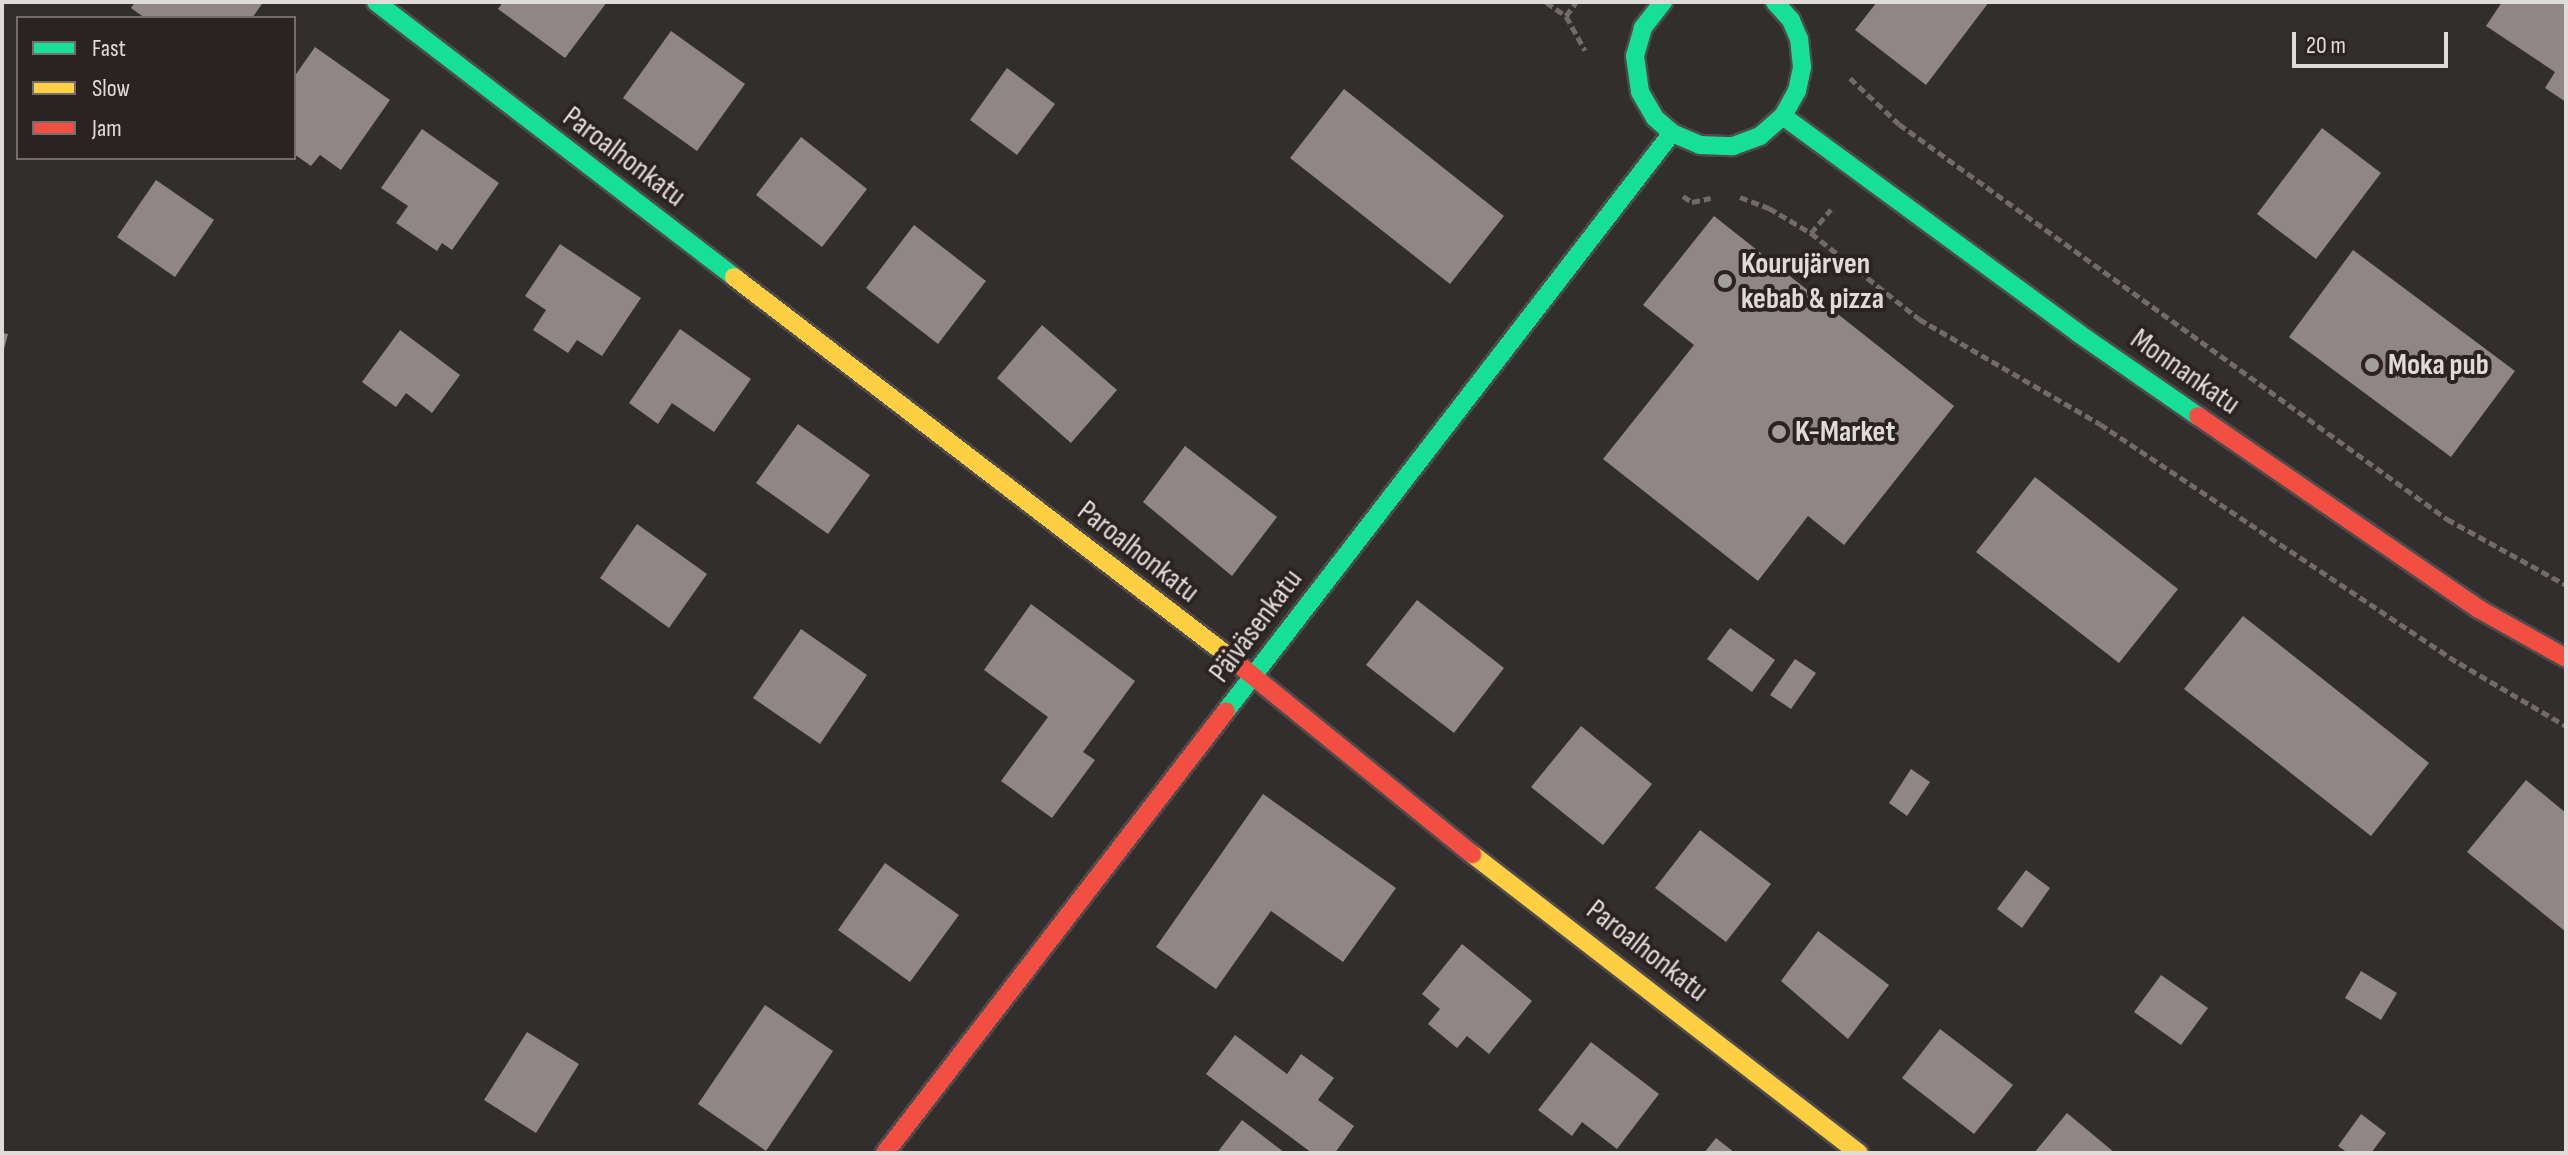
<!DOCTYPE html>
<html>
<head>
<meta charset="utf-8">
<style>
	body { margin:0 }
	#map { position:relative; width:2568px; height:1155px; overflow:hidden; background:#322e2e; font-family:"Sofia Sans Condensed",sans-serif }
	div>[style] { position:absolute }
	.building>* { inset:0; background:#908685 }
	.path>* { height:5px; margin-top:-2.5px; transform-origin:0; background:repeating-linear-gradient(90deg,#736a6a 0 8px,transparent 0 12px) }
	.roads { filter:drop-shadow(2px 0 #4d4b4b) drop-shadow(-2px 0 #4d4b4b) drop-shadow(0 2px #4d4b4b) drop-shadow(0 -2px #4d4b4b) }
	.fast>* { height:18px; margin:-9px; padding:0 9px; transform-origin:9px; border-radius:9px; background:#16e098 }
	.slow>* { height:18px; margin:-9px; padding:0 9px; transform-origin:9px; border-radius:9px; background:#ffcf43 }
	.jam>* { height:18px; margin:-9px; padding:0 9px; transform-origin:9px; border-radius:9px; background:#f24e42 }
	.dots>* { width:22px; height:22px; translate:-50% -50%; box-sizing:border-box; border:4px solid #2a2322; border-radius:50% }
	span { translate:-50% -50%; white-space:nowrap; text-align:center; line-height:1.15; -webkit-text-stroke:8px #2a2322; paint-order:stroke }
	.street-label { font-size:30px; color:#e0dbdb }
	.poi-label { font-size:30px; color:#e0dbdb; font-weight:700 }
	.left { translate:0 -50%; text-align:left }
	.frame { position:absolute; inset:0; border:4px solid #e0dbdb; pointer-events:none }
	.legend { position:absolute; left:16px; top:16px; width:280px; height:144px; box-sizing:border-box; background:#2a2322; border:2px solid #736d6c; margin:0; padding:10px 14px; list-style:none; font-size:24px; color:#e0dbdb }
	.legend li { display:flex; align-items:center; gap:16px; height:40px }
	.legend b { width:40px; border:2px solid #736d6c }
	.scale { position:absolute; left:2292px; top:32px; width:156px; height:36px; box-sizing:border-box; border:4px solid #e0dbdb; border-top:0; padding-left:10px; font-size:24px; line-height:28px; white-space:nowrap; color:#e0dbdb; -webkit-text-stroke:6px #2a2322; paint-order:stroke }
</style>
</head>
<body>
<div id="map">
	<div class="building">
		<i style="clip-path:polygon(135px 2px,259px 2px,262px 4px,252px 18px,145px 18px,131px 8px)"></i>
		<i style="clip-path:polygon(503px 2px,607px 2px,565px 58px,498px 9px)"></i>
		<i style="clip-path:polygon(1877px 2px,1989px 2px,1926px 85px,1855px 30px)"></i>
		<i style="clip-path:polygon(2502px 2px,2566px 2px,2566px 102px,2545px 88px,2555px 72px,2486px 26px)"></i>
		<i style="clip-path:polygon(671px 31px,745px 84px,697px 151px,623px 98px)"></i>
		<i style="clip-path:polygon(315px 47px,390px 100px,341px 170px,320px 155px,311px 166px,294px 154px,294px 77px)"></i>
		<i style="clip-path:polygon(1007px 68px,1055px 104px,1017px 155px,970px 120px)"></i>
		<i style="clip-path:polygon(1344px 89px,1504px 216px,1450px 284px,1290px 158px)"></i>
		<i style="clip-path:polygon(2322px 128px,2381px 173px,2316px 259px,2257px 214px)"></i>
		<i style="clip-path:polygon(422px 129px,499px 183px,452px 250px,442px 243px,437px 251px,396px 223px,408px 206px,381px 188px)"></i>
		<i style="clip-path:polygon(801px 137px,867px 189px,822px 247px,756px 195px)"></i>
		<i style="clip-path:polygon(156px 180px,214px 220px,175px 277px,117px 237px)"></i>
		<i style="clip-path:polygon(1714px 216px,1954px 406px,1844px 545px,1808px 516px,1758px 581px,1603px 459px,1694px 345px,1643px 305px)"></i>
		<i style="clip-path:polygon(914px 225px,986px 281px,938px 344px,866px 288px)"></i>
		<i style="clip-path:polygon(560px 244px,641px 298px,602px 356px,577px 340px,568px 353px,533px 330px,546px 310px,525px 296px)"></i>
		<i style="clip-path:polygon(2353px 250px,2515px 371px,2451px 457px,2289px 337px)"></i>
		<i style="clip-path:polygon(1042px 325px,1117px 390px,1071px 443px,997px 378px)"></i>
		<i style="clip-path:polygon(680px 329px,751px 379px,714px 432px,672px 403px,658px 424px,629px 403px)"></i>
		<i style="clip-path:polygon(400px 330px,460px 375px,432px 413px,406px 393px,396px 407px,362px 382px)"></i>
		<i style="clip-path:polygon(2px 333px,8px 334px,3px 353px,2px 353px)"></i>
		<i style="clip-path:polygon(798px 424px,870px 475px,828px 534px,756px 483px)"></i>
		<i style="clip-path:polygon(1185px 446px,1277px 517px,1232px 576px,1143px 502px)"></i>
		<i style="clip-path:polygon(2035px 477px,2178px 589px,2119px 663px,1976px 552px)"></i>
		<i style="clip-path:polygon(637px 524px,707px 574px,669px 628px,600px 578px)"></i>
		<i style="clip-path:polygon(1417px 600px,1504px 668px,1454px 733px,1366px 665px)"></i>
		<i style="clip-path:polygon(1031px 604px,1135px 681px,1083px 752px,1095px 760px,1052px 818px,1001px 781px,1048px 717px,984px 670px)"></i>
		<i style="clip-path:polygon(2243px 616px,2429px 763px,2371px 836px,2184px 689px)"></i>
		<i style="clip-path:polygon(1730px 628px,1775px 660px,1752px 692px,1707px 659px)"></i>
		<i style="clip-path:polygon(801px 629px,867px 675px,820px 744px,753px 698px)"></i>
		<i style="clip-path:polygon(1795px 659px,1816px 673px,1791px 709px,1770px 695px)"></i>
		<i style="clip-path:polygon(1581px 726px,1652px 784px,1603px 845px,1531px 787px)"></i>
		<i style="clip-path:polygon(1911px 769px,1930px 782px,1907px 816px,1889px 803px)"></i>
		<i style="clip-path:polygon(2526px 780px,2566px 813px,2566px 932px,2467px 852px)"></i>
		<i style="clip-path:polygon(1263px 794px,1396px 888px,1343px 962px,1271px 911px,1216px 989px,1156px 947px)"></i>
		<i style="clip-path:polygon(1700px 830px,1771px 884px,1726px 942px,1655px 888px)"></i>
		<i style="clip-path:polygon(885px 863px,959px 915px,910px 982px,838px 930px)"></i>
		<i style="clip-path:polygon(2026px 870px,2050px 888px,2022px 928px,1997px 909px)"></i>
		<i style="clip-path:polygon(1818px 931px,1889px 985px,1848px 1039px,1781px 981px)"></i>
		<i style="clip-path:polygon(1462px 944px,1532px 1001px,1489px 1054px,1467px 1036px,1457px 1048px,1428px 1024px,1440px 1009px,1422px 994px)"></i>
		<i style="clip-path:polygon(2361px 971px,2397px 993px,2381px 1020px,2345px 998px)"></i>
		<i style="clip-path:polygon(2161px 975px,2208px 1008px,2181px 1045px,2134px 1012px)"></i>
		<i style="clip-path:polygon(765px 1005px,833px 1051px,766px 1151px,698px 1104px)"></i>
		<i style="clip-path:polygon(1940px 1029px,2013px 1085px,1974px 1134px,1902px 1078px)"></i>
		<i style="clip-path:polygon(527px 1032px,579px 1064px,536px 1133px,484px 1100px)"></i>
		<i style="clip-path:polygon(1235px 1035px,1287px 1074px,1301px 1054px,1334px 1078px,1318px 1100px,1354px 1126px,1335px 1153px,1312px 1153px,1206px 1074px)"></i>
		<i style="clip-path:polygon(1591px 1042px,1659px 1094px,1617px 1149px,1582px 1122px,1572px 1136px,1538px 1110px)"></i>
		<i style="clip-path:polygon(2067px 1113px,2115px 1153px,2034px 1153px)"></i>
		<i style="clip-path:polygon(2361px 1114px,2386px 1133px,2371px 1153px,2348px 1153px,2338px 1146px)"></i>
		<i style="clip-path:polygon(1242px 1120px,1285px 1153px,1217px 1153px)"></i>
		<i style="clip-path:polygon(1716px 1138px,1735px 1153px,1704px 1153px)"></i>
	</div>
	<div class="path">
		<i style="left:1546px;top:2px;width:24px;rotate:35deg"></i>
		<i style="left:1566px;top:16px;width:39px;rotate:61deg"></i>
		<i style="left:1566px;top:16px;width:17px;rotate:-54deg"></i>
		<i style="left:1850px;top:78px;width:67px;rotate:43.2deg"></i>
		<i style="left:1899px;top:124px;width:676px;rotate:35.78deg"></i>
		<i style="left:2447px;top:519px;width:136px;rotate:29deg"></i>
		<i style="left:1683px;top:196px;width:11px;rotate:34deg"></i>
		<i style="left:1692px;top:202px;width:19px;rotate:-12deg"></i>
		<i style="left:1740px;top:197px;width:31px;rotate:21deg"></i>
		<i style="left:1769px;top:208px;width:49px;rotate:30.8deg"></i>
		<i style="left:1811px;top:233px;width:138px;rotate:38.5deg"></i>
		<i style="left:1919px;top:319px;width:209px;rotate:30.1deg"></i>
		<i style="left:2100px;top:424px;width:431px;rotate:33.7deg"></i>
		<i style="left:2459px;top:663px;width:124px;rotate:30.5deg"></i>
		<i style="left:1811px;top:233px;width:31px;rotate:-50deg"></i>
		<i style="left:831px;top:1152px;width:1px;rotate:45deg"></i>
	</div>
	<div class="roads">
		<div class="fast">
			<i style="left:376px;top:2px;width:451px;rotate:37.5deg"></i>
			<i style="left:1663px;top:2px;width:33px;rotate:128deg"></i>
			<i style="left:1643px;top:28px;width:29px;rotate:106deg"></i>
			<i style="left:1635px;top:56px;width:36px;rotate:82deg"></i>
			<i style="left:1640px;top:92px;width:30px;rotate:60deg"></i>
			<i style="left:1655px;top:118px;width:23px;rotate:41deg"></i>
			<i style="left:1672px;top:133px;width:30px;rotate:23deg"></i>
			<i style="left:1700px;top:145px;width:33px;rotate:2deg"></i>
			<i style="left:1733px;top:146px;width:29px;rotate:-20deg"></i>
			<i style="left:1760px;top:136px;width:30px;rotate:-41deg"></i>
			<i style="left:1783px;top:116px;width:29px;rotate:-61deg"></i>
			<i style="left:1797px;top:91px;width:25px;rotate:-78deg"></i>
			<i style="left:1802px;top:67px;width:28px;rotate:-96deg"></i>
			<i style="left:1799px;top:39px;width:21px;rotate:-113deg"></i>
			<i style="left:1791px;top:20px;width:24px;rotate:-132deg"></i>
			<i style="left:1783px;top:116px;width:366px;rotate:36.3deg"></i>
			<i style="left:2078px;top:333px;width:146px;rotate:34.7deg"></i>
			<i style="left:1226px;top:711px;width:730px;rotate:-52.35deg"></i>
		</div>
		<div class="slow">
			<i style="left:734px;top:277px;width:621px;rotate:37.48deg"></i>
			<i style="left:1472px;top:854px;width:489px;rotate:37.7deg"></i>
		</div>
		<div class="jam">
			<i style="left:2198px;top:416px;width:341px;rotate:34.5deg"></i>
			<i style="left:2479px;top:609px;width:100px;rotate:29.4deg"></i>
			<i style="left:1227px;top:655px;width:316px;rotate:39.1deg"></i>
			<i style="left:885px;top:1153px;width:558px;rotate:-52.35deg"></i>
		</div>
	</div>
	<div class="dots">
		<i style="left:1725px;top:281px;background:#a39e9e"></i>
		<i style="left:2372px;top:365px;background:#a39e9e"></i>
		<i style="left:1779px;top:432px;background:#a39e9e"></i>
	</div>
	<div class="street-label">
		<span style="left:624px;top:157px;rotate:37deg">Paroalhonkatu</span>
		<span style="left:2185px;top:372px;rotate:35deg">Monnankatu</span>
		<span style="left:1138px;top:552px;rotate:38deg">Paroalhonkatu</span>
		<span style="left:1256px;top:626px;rotate:-53deg">Päiväsenkatu</span>
		<span style="left:1647px;top:951px;rotate:38deg">Paroalhonkatu</span>
	</div>
	<div class="poi-label">
		<span class="left" style="left:1741px;top:281px">Kourujärven<br>kebab &amp; pizza</span>
		<span class="left" style="left:2388px;top:365px">Moka pub</span>
		<span class="left" style="left:1795px;top:432px">K-Market</span>
	</div>
	<div class="frame"></div>
	<ul class="legend">
	<li><b style="height:10px;background:#16e098"></b>Fast</li>
	<li><b style="height:10px;background:#ffcf43"></b>Slow</li>
	<li><b style="height:10px;background:#f24e42"></b>Jam</li>
	</ul>
	<div class="scale">20 m</div>
</div>
</body>
</html>
